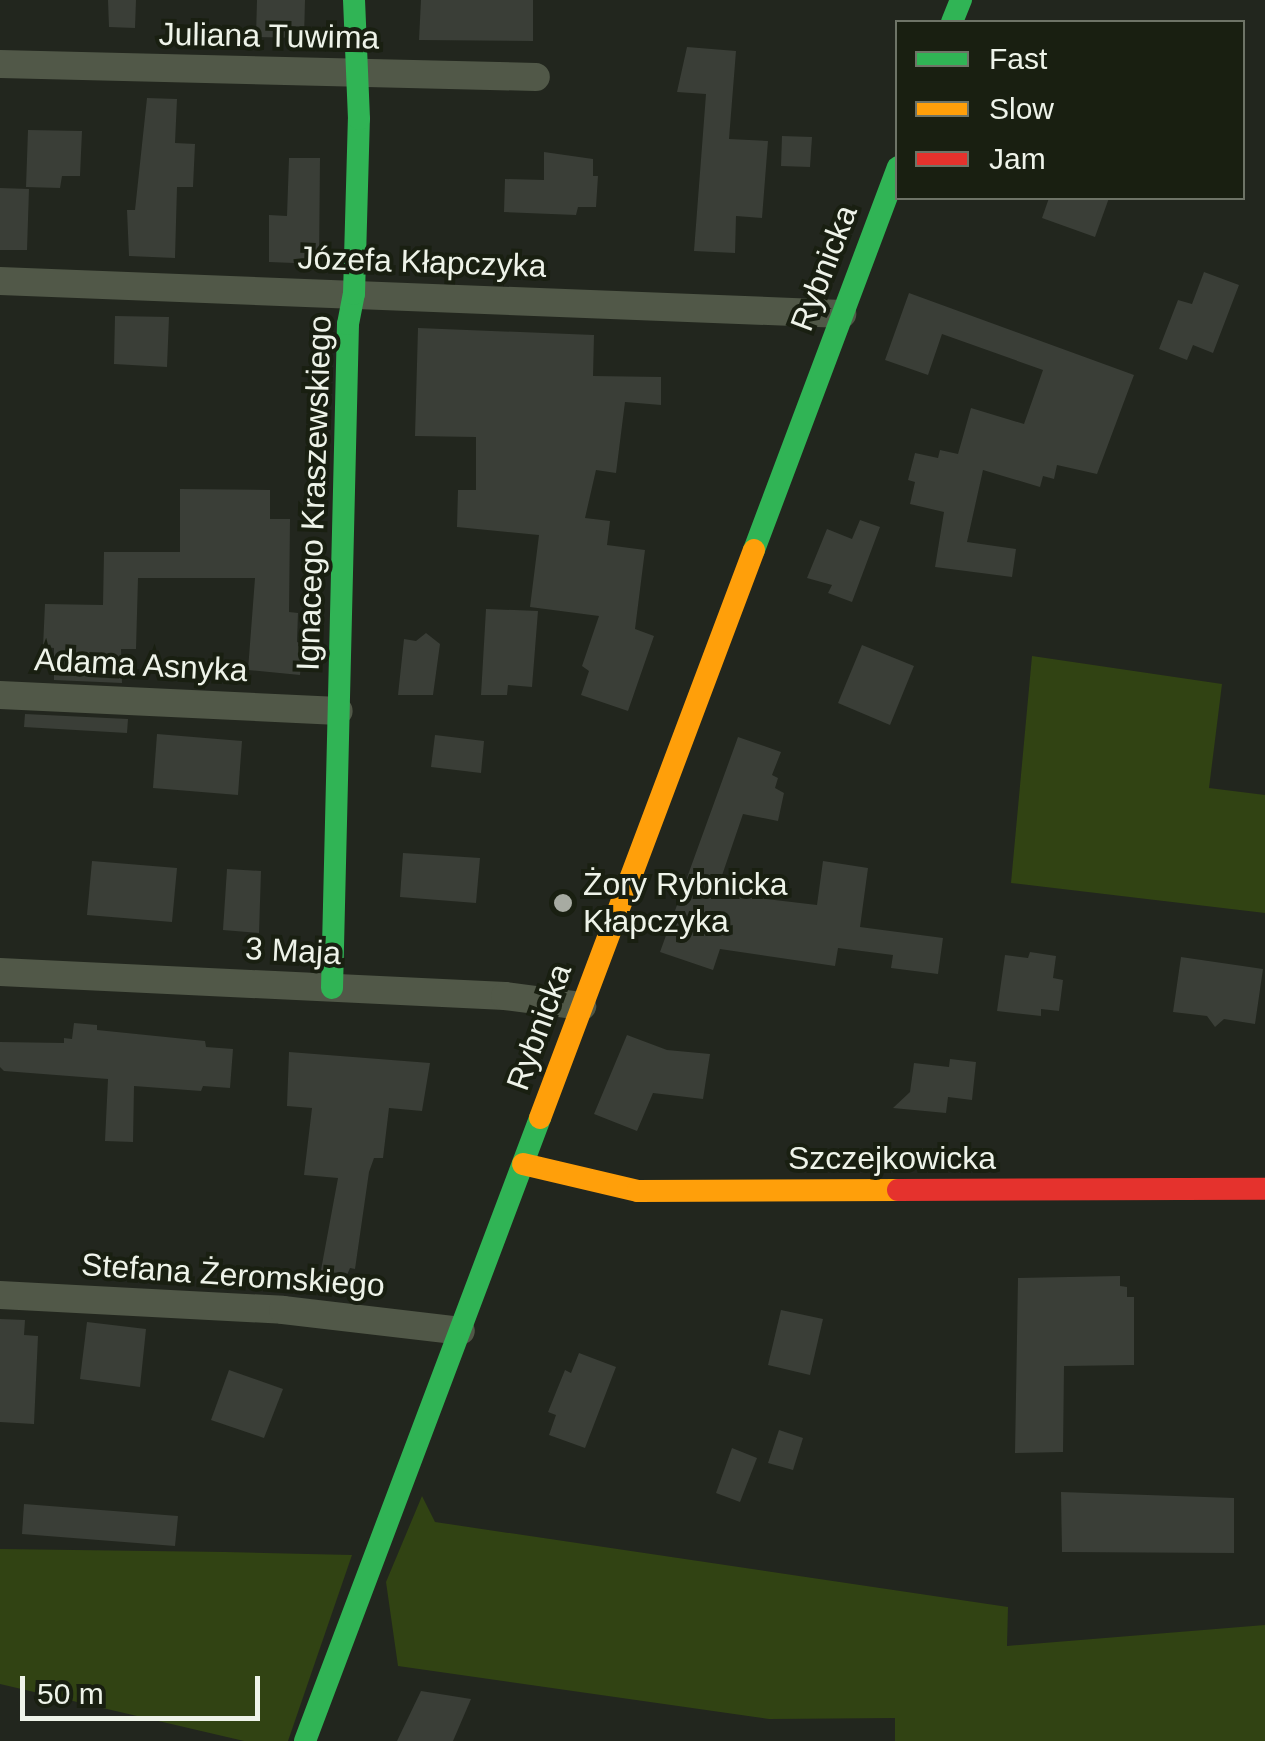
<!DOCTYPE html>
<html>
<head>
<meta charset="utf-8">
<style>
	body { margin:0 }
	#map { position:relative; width:1265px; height:1741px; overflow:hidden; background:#22261e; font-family:Arial,sans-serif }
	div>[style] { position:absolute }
	.green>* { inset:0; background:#314313 }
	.building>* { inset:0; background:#3a3e37 }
	.street>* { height:28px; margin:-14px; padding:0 14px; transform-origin:14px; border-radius:14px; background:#515848 }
	.fast>* { height:22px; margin:-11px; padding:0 11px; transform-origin:11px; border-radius:11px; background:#30b455 }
	.slow>* { height:22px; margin:-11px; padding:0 11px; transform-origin:11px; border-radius:11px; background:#ff9f0a }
	.jam>* { height:22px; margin:-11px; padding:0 11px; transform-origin:11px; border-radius:11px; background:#e5322d }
	.dots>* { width:28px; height:28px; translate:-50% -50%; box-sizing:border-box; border:5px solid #191f11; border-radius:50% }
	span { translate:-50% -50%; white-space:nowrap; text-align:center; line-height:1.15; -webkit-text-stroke:8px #191f11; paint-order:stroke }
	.street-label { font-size:32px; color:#eef3e9 }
	.poi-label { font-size:32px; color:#eef3e9 }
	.left { translate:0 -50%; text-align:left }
	.legend { position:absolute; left:895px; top:20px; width:350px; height:180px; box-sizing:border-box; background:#191f11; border:2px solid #6e7467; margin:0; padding:12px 18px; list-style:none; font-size:30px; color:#eef3e9 }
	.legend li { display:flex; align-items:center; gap:20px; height:50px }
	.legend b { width:50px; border:2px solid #6e7467 }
	.scale { position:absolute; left:20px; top:1676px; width:240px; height:45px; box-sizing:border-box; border:5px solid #eef3e9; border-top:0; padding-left:12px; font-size:30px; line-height:35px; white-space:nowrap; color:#eef3e9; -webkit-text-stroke:8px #191f11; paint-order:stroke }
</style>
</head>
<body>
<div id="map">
	<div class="green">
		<i style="clip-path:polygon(1032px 656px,1222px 684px,1209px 788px,1265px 795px,1265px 913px,1011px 883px)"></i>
		<i style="clip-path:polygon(422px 1496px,435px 1522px,1008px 1607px,1007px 1646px,1265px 1625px,1265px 1741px,895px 1741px,895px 1718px,769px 1719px,398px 1666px,386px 1582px)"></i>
		<i style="clip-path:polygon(0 1549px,225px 1552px,352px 1555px,288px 1741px,244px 1741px,0 1684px)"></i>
	</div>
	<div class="building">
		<i style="clip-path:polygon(108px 0,136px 0,135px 28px,109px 27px)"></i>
		<i style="clip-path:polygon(257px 0,305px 0,304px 38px,256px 37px)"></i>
		<i style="clip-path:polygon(421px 0,533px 0,533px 41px,419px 40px)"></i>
		<i style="clip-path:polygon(687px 47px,736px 51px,729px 139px,768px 141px,762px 218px,736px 216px,735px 253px,694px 251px,706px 94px,677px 92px)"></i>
		<i style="clip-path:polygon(147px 98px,177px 99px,175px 143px,195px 144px,193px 187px,177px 187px,175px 258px,129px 256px,127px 210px,135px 210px)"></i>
		<i style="clip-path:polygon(28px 130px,82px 131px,80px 176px,62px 176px,60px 188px,26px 187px)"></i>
		<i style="clip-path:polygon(782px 136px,812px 137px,810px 167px,781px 166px)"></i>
		<i style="clip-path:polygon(544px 152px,593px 159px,593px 176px,598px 176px,596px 207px,578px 207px,576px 215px,504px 212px,505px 179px,544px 180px)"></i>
		<i style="clip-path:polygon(289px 158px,320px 158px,319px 264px,269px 262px,269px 215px,287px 216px)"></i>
		<i style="clip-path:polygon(0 188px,29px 189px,27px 250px,0 250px)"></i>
		<i style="clip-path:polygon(1049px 198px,1109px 198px,1095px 237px,1042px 218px)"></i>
		<i style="clip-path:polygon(1204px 272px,1239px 285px,1213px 353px,1193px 345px,1187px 360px,1159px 349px,1178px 300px,1192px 304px)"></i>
		<i style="clip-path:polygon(909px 293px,1134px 375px,1097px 474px,1057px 465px,1054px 479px,1043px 476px,1040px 487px,983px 470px,967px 542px,1016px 549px,1012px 577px,935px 567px,944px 512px,910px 504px,915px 482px,908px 480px,915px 453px,938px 458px,940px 450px,958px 454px,971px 408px,1024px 424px,1043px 370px,942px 334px,928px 375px,885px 360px)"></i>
		<i style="clip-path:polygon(115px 316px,169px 317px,167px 367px,114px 364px)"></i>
		<i style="clip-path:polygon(418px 328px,594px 335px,593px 376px,661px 377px,661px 405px,625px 402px,616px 473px,596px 470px,585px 518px,610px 521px,607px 545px,645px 550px,635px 629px,654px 636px,628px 711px,581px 695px,589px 671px,582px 666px,599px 616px,530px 607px,539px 535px,457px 527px,458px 490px,476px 490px,476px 437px,415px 436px)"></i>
		<i style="clip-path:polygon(180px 489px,270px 490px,270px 519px,290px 519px,289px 612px,298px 613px,297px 642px,303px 644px,300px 675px,248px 670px,255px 578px,138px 578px,136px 649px,121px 649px,122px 683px,54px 680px,54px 648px,43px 647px,45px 604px,103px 605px,104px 552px,180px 552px)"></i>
		<i style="clip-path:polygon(860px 520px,880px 527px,852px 602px,828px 593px,832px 585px,807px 578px,827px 529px,852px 539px)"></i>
		<i style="clip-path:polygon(486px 609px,538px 611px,532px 687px,508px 685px,507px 695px,481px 695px)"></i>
		<i style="clip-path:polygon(426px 633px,440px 644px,433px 695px,398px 695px,404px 639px,416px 641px)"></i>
		<i style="clip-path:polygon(862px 645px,914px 666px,890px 725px,838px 703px)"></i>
		<i style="clip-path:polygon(25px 714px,128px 719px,127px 733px,24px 727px)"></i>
		<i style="clip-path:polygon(157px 734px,242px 741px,238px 795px,153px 788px)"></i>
		<i style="clip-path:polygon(435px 735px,484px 741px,481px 773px,431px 767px)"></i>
		<i style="clip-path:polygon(738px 737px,781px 752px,772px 775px,778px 778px,775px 788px,784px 793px,778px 821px,743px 814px,716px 893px,817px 905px,823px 861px,868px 868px,860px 927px,943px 938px,938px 974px,891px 968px,893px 955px,838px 948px,835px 966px,720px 949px,713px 970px,660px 952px)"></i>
		<i style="clip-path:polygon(403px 853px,480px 858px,476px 903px,400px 897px)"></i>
		<i style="clip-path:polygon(92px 861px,177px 868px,172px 922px,87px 915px)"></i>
		<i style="clip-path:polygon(227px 869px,261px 871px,259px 933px,223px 930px)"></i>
		<i style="clip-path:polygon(1030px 952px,1056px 956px,1053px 978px,1063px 980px,1059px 1011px,1041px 1009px,1041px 1016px,997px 1011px,1005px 955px,1028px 958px)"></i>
		<i style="clip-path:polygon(1181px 957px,1263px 969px,1255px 1024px,1224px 1019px,1215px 1027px,1207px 1016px,1173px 1012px)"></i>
		<i style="clip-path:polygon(74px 1023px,97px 1025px,97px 1030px,205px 1041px,206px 1047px,233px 1049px,230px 1088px,203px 1086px,201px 1091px,134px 1086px,133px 1142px,105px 1141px,108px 1079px,4px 1071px,0 1067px,0 1042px,64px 1043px,64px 1038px,72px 1039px)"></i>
		<i style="clip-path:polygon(627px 1035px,667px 1050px,710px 1054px,703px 1099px,653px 1093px,637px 1131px,594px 1114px)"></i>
		<i style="clip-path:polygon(289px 1052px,430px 1063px,422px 1111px,389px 1108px,383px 1158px,374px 1158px,369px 1172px,355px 1269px,350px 1268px,347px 1275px,321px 1270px,338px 1178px,304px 1175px,312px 1108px,287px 1106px)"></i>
		<i style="clip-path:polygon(950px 1059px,976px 1062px,972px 1100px,948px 1097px,946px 1113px,893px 1108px,910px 1092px,914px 1063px,949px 1067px)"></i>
		<i style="clip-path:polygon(1120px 1276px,1120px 1286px,1127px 1287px,1127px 1297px,1134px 1297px,1134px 1365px,1064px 1366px,1063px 1452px,1015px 1453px,1018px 1278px)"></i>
		<i style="clip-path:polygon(781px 1310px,823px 1319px,810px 1375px,768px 1365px)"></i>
		<i style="clip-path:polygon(0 1319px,25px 1320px,24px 1335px,38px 1336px,34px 1424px,0 1422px)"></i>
		<i style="clip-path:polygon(87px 1322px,146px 1329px,140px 1387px,80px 1379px)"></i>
		<i style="clip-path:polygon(579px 1353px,616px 1367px,585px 1448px,549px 1435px,556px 1415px,548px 1412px,565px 1370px,571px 1373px)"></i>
		<i style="clip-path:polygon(229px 1370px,283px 1389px,264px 1438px,211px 1420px)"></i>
		<i style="clip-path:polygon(779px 1430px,803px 1438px,793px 1470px,768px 1463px)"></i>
		<i style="clip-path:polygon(732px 1448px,757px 1458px,740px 1502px,716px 1493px)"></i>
		<i style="clip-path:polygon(1061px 1492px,1234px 1498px,1234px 1553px,1062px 1552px)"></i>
		<i style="clip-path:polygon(24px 1504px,178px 1516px,175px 1546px,22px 1534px)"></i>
		<i style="clip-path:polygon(421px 1691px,471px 1699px,453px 1741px,397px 1741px)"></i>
	</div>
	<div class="street">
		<i style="left:0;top:64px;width:536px;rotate:1.39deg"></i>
		<i style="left:0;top:281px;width:843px;rotate:2.24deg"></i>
		<i style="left:0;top:695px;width:339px;rotate:2.7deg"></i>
		<i style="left:0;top:972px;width:506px;rotate:2.72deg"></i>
		<i style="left:505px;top:996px;width:78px;rotate:7.4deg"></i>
		<i style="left:0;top:1295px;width:283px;rotate:3deg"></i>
		<i style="left:283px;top:1310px;width:179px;rotate:6.7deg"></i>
	</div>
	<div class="fast">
		<i style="left:952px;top:22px;width:24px;rotate:-68deg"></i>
		<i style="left:754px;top:550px;width:409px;rotate:-69.4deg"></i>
		<i style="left:332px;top:988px;width:664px;rotate:-88.62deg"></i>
		<i style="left:348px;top:324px;width:31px;rotate:-79deg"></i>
		<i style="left:354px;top:294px;width:175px;rotate:-88.4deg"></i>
		<i style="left:359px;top:119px;width:119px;rotate:-92.4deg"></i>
		<i style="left:305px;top:1741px;width:666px;rotate:-69.33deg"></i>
	</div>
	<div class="slow">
		<i style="left:540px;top:1118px;width:607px;rotate:-69.36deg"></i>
		<i style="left:523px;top:1164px;width:118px;rotate:13.2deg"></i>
		<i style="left:638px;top:1191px;width:260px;rotate:-0.2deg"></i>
	</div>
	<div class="jam">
		<i style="left:898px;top:1190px;width:367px;rotate:-0.2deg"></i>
	</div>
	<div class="dots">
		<i style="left:563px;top:903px;background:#a7aba2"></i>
	</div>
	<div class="street-label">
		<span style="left:269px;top:36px;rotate:1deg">Juliana Tuwima</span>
		<span style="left:422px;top:262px;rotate:2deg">Józefa Kłapczyka</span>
		<span style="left:824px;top:268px;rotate:-69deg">Rybnicka</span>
		<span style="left:314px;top:493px;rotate:-88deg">Ignacego Kraszewskiego</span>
		<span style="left:141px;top:665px;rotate:3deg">Adama Asnyka</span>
		<span style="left:293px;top:951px;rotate:3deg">3 Maja</span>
		<span style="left:539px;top:1027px;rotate:-70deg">Rybnicka</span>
		<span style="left:892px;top:1158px">Szczejkowicka</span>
		<span style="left:233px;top:1275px;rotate:4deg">Stefana Żeromskiego</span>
	</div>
	<div class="poi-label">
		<span class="left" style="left:583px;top:903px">Żory Rybnicka<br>Kłapczyka</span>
	</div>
	<ul class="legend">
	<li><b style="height:12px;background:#30b455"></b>Fast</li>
	<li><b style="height:12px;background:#ff9f0a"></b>Slow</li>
	<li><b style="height:12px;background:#e5322d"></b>Jam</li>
	</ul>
	<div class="scale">50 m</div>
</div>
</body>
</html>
